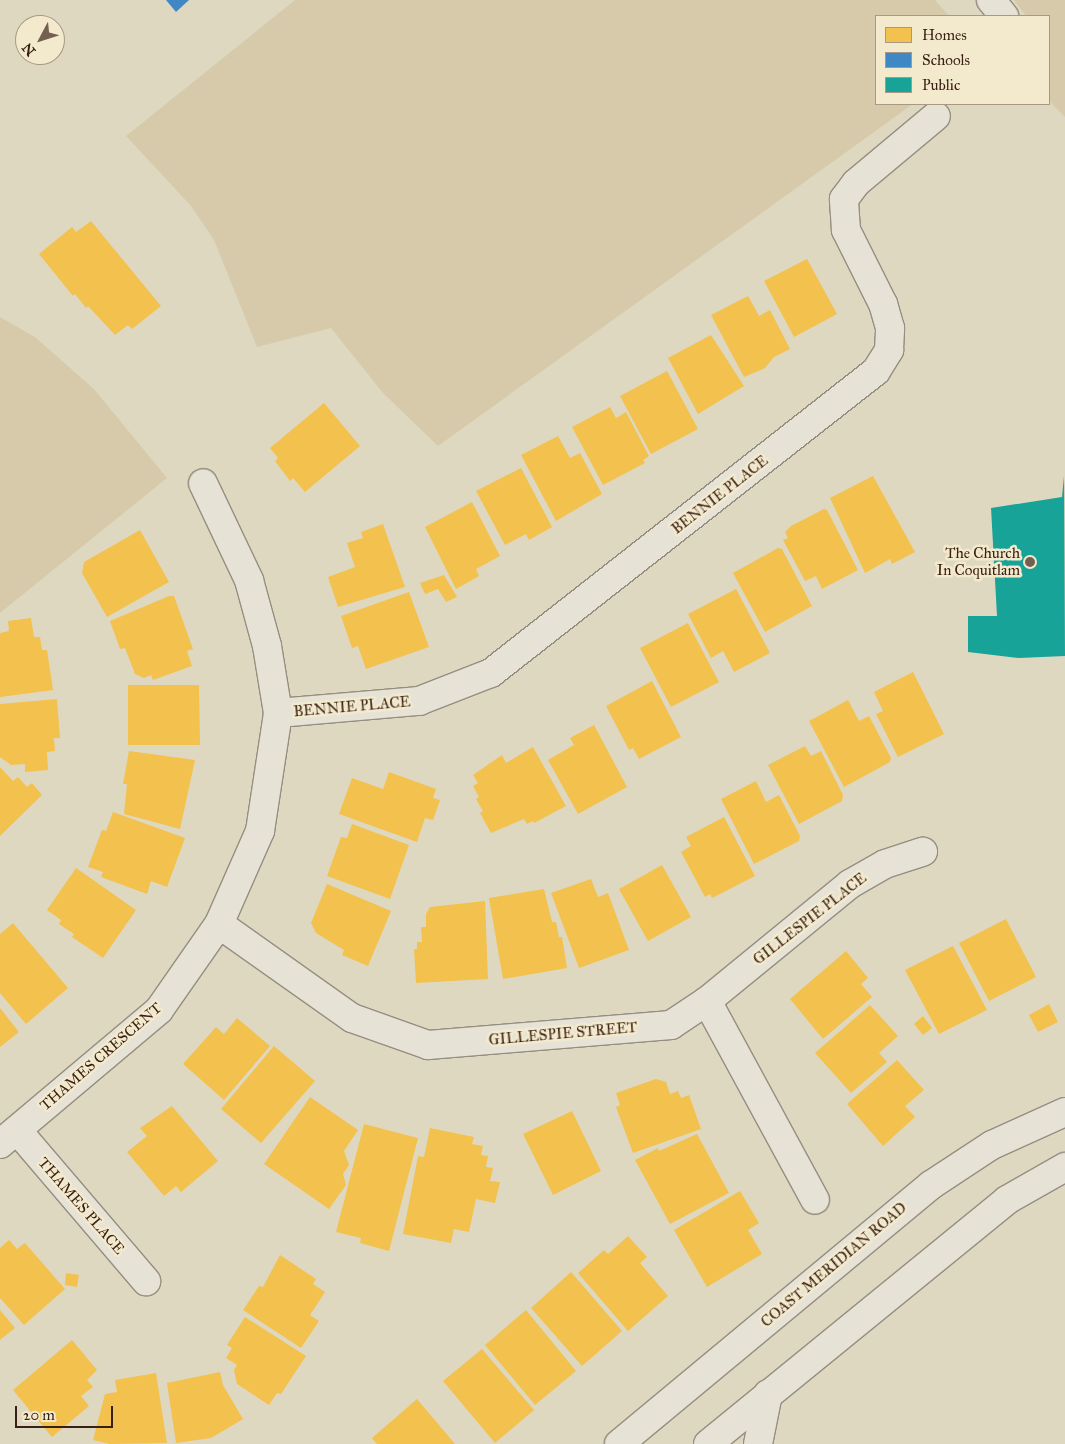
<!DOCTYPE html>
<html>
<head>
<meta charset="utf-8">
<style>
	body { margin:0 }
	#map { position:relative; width:1065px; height:1444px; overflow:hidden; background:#dfd8c1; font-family:"IM FELL Great Primer",serif }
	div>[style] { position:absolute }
	.green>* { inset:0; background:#d6caab }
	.homes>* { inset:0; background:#f2c14e }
	.schools>* { inset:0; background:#3f88c5 }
	.public>* { inset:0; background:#17a398 }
	.roads { filter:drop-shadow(1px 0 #958e80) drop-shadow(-1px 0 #958e80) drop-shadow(0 1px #958e80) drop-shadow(0 -1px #958e80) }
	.minor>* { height:28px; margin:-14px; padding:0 14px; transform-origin:14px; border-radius:14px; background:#e6e2d6 }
	.secondary>* { height:28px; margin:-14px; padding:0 14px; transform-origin:14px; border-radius:14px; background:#e6e2d6 }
	.dots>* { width:14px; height:14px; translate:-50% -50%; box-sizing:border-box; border:2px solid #f3eace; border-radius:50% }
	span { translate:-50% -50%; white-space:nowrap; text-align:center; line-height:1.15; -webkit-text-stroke:5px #f3eace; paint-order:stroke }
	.street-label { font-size:15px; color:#3a2014 }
	.poi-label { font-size:15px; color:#3a2014 }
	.right { translate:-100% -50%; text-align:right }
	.legend { position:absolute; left:875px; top:15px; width:175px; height:90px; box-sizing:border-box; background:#f3eace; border:1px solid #a99984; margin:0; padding:6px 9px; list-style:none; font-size:15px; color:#3a2014 }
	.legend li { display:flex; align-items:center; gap:10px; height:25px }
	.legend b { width:25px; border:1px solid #a99984 }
	.north { position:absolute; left:15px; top:15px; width:50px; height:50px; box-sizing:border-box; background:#f3eace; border:1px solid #a99984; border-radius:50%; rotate:230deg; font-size:14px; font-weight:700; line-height:20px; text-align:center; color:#3a2014 }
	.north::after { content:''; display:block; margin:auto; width:18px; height:22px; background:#746051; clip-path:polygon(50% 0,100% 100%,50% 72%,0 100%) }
	.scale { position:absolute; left:15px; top:1406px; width:98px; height:22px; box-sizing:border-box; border:2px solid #3a2014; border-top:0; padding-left:6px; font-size:15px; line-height:18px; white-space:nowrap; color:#3a2014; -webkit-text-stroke:4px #f3eace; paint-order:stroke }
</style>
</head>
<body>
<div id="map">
	<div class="green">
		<i style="clip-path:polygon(295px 0,935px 0,949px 16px,876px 16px,876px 104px,913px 104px,438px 446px,383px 393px,331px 328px,257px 347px,214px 240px,191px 206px,126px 136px)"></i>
		<i style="clip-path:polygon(1014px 0,1065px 0,1065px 117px,1049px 101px,1049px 16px,1026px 16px)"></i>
		<i style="clip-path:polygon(0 317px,35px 337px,94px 389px,167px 478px,0 613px)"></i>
	</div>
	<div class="homes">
		<i style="clip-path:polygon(91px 221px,161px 306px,132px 329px,128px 325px,115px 335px,88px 306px,86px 308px,75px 294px,73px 296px,39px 254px,72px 227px,76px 232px)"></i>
		<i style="clip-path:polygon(807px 259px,837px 314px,794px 337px,764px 281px)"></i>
		<i style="clip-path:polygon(748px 296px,759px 316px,770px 310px,790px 349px,774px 357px,765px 368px,744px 377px,711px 315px)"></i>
		<i style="clip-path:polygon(711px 335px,744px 386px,698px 414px,668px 358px)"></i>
		<i style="clip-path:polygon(667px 371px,698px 429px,651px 454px,620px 396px)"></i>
		<i style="clip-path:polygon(324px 403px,360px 446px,305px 492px,293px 478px,290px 481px,275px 461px,278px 458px,270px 448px)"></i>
		<i style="clip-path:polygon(610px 407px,616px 418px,626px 412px,649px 456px,643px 460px,645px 463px,603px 485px,572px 427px)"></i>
		<i style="clip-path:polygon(558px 436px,570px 458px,580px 453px,602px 494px,556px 521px,521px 455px)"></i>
		<i style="clip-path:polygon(521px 468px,552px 527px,529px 540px,526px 534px,505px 545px,476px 491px)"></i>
		<i style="clip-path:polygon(873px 476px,915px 552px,892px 564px,890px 559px,865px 573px,830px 498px)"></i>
		<i style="clip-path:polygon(472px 502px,500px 556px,476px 569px,479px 576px,456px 589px,425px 527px)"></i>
		<i style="clip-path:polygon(824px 509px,827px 510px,858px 570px,822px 589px,816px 576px,805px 581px,783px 540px,788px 538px,785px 532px,791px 526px)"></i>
		<i style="clip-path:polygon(383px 524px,405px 587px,338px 607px,328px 577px,355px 567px,347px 543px,363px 538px,361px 532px)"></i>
		<i style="clip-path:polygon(140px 530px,169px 582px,107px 617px,82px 573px,84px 562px)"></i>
		<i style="clip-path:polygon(778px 548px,782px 549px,812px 606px,765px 632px,733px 573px)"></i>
		<i style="clip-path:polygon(444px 575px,457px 597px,446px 602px,438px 589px,425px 594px,420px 583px)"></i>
		<i style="clip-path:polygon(736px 589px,770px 653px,734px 672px,723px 651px,711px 658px,688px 614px)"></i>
		<i style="clip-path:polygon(409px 592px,429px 647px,366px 669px,358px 646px,352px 648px,341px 616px)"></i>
		<i style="clip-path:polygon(169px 596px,174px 596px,193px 649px,187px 651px,192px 666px,153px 680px,151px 675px,144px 678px,135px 674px,125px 648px,120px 649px,110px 621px)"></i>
		<i style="clip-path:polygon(31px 618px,34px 637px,40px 637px,42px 650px,47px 650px,53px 690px,0 697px,0 633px,9px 631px,8px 621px)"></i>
		<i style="clip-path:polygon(688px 623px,719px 682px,671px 707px,640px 648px)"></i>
		<i style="clip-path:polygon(913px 672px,944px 734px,898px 757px,876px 714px,883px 711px,874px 692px)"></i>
		<i style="clip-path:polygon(652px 681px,681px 737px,639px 759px,633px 748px,629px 750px,606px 706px)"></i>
		<i style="clip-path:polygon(128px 685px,199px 685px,200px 745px,128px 745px)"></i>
		<i style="clip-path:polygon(57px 699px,60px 738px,54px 738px,55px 751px,47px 752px,48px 770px,25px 772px,25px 764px,11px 765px,0 757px,0 704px)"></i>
		<i style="clip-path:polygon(848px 700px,859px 721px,869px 716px,891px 758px,890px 762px,844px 787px,809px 721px)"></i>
		<i style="clip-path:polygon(594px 725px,627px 787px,578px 814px,548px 760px,574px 745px,570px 738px)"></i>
		<i style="clip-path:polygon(805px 746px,811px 756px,821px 751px,843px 795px,842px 801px,799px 824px,768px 765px)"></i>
		<i style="clip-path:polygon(533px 747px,566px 806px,534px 823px,533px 821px,527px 824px,524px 819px,491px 833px,480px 813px,483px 811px,476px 799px,479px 797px,473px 786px,478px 783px,473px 775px,502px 755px,506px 763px)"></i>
		<i style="clip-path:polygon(129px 751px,195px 760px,180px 829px,124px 814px,127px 784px,123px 784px)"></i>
		<i style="clip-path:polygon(0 767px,13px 781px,18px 777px,27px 787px,32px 783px,42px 795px,0 836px)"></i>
		<i style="clip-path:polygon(389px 772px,436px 789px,433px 798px,440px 800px,433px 820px,425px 818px,417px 842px,339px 814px,352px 778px,383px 789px)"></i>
		<i style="clip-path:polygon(756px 781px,766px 802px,779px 795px,800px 836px,799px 841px,754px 864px,721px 799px)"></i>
		<i style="clip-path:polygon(113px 812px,185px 838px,167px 887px,151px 881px,147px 894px,101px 877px,103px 872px,88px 867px,102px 830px,106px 831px)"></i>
		<i style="clip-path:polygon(724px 817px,755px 876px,712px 898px,710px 894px,705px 897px,681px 852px,691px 846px,686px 837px)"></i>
		<i style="clip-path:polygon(352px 824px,409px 845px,390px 899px,327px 876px,341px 837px,347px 838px)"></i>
		<i style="clip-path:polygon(662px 865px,691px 917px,648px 941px,619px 889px)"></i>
		<i style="clip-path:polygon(76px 868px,136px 910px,103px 958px,72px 937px,74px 934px,59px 924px,61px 920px,47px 910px)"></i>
		<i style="clip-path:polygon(591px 879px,598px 897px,608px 893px,629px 950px,579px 968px,551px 893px)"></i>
		<i style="clip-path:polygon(327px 884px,391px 911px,368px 966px,342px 955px,344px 950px,316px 933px,311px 923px)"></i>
		<i style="clip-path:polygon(544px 889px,552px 922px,556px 922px,559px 937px,562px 937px,567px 968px,503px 979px,489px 898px)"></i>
		<i style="clip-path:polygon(485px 901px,488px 979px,416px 983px,414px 949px,417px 949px,417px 942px,422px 942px,421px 927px,426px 927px,426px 914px,430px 907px)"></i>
		<i style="clip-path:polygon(1006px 919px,1036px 977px,989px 1001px,959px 943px)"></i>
		<i style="clip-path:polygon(13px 923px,68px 988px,26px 1024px,0 993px,0 934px)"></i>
		<i style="clip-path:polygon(953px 946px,987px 1010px,939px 1034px,905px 970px)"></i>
		<i style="clip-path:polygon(846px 951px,868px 978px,861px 984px,872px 997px,823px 1039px,790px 999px)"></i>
		<i style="clip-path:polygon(1049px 1004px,1058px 1022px,1038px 1032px,1029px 1015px)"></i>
		<i style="clip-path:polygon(870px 1005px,898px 1036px,879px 1053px,887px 1062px,851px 1093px,815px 1053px)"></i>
		<i style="clip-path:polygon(0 1008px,19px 1032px,0 1047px)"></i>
		<i style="clip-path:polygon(923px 1016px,932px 1028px,923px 1035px,914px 1024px)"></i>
		<i style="clip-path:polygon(237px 1018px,270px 1046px,224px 1100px,183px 1064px,216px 1027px,224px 1034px)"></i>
		<i style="clip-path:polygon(274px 1046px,315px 1081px,261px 1143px,221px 1109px)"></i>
		<i style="clip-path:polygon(897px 1060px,924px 1090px,905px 1106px,915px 1117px,883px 1146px,847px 1104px)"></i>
		<i style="clip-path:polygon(656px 1079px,666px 1082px,670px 1094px,678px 1091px,681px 1098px,689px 1095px,701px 1129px,633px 1153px,616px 1107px,620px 1105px,616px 1093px)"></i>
		<i style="clip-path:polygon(310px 1097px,358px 1130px,344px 1151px,349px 1165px,343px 1174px,346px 1185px,329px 1209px,264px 1164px)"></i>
		<i style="clip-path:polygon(172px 1106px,218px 1161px,181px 1192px,176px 1186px,164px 1196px,127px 1152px,147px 1136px,140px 1128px)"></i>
		<i style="clip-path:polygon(572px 1111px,601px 1171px,553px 1195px,523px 1134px)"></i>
		<i style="clip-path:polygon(364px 1124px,418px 1138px,389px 1251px,360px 1243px,361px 1238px,336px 1232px)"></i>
		<i style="clip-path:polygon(430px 1128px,474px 1137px,472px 1144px,483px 1146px,481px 1155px,488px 1156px,486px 1167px,493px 1168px,490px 1181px,500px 1182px,495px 1203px,476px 1199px,469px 1232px,454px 1229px,451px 1243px,403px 1234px,418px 1156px,424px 1157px)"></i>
		<i style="clip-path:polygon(697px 1134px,729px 1193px,670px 1224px,635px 1160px,658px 1148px,659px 1151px)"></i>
		<i style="clip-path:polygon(740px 1191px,759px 1223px,748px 1230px,762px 1254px,707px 1287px,674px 1230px)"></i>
		<i style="clip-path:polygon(628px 1236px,647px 1257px,640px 1263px,668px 1296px,628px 1331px,578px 1273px,604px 1250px,608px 1254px)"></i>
		<i style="clip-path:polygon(9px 1240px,17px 1249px,25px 1243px,65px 1289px,24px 1325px,0 1298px,0 1248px)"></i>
		<i style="clip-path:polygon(280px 1255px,316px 1279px,313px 1284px,325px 1292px,310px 1315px,319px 1321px,301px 1348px,243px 1310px,259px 1286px,263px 1287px)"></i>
		<i style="clip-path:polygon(571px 1272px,622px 1331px,582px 1366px,531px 1308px)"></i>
		<i style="clip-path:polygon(66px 1273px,79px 1275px,77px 1287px,65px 1285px)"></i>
		<i style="clip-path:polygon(0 1310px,15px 1328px,0 1340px)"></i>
		<i style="clip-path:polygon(526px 1310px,576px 1371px,535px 1405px,485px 1345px)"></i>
		<i style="clip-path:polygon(245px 1317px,306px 1356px,281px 1394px,277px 1393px,269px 1405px,237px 1384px,234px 1370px,237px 1365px,226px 1358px,232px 1348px,227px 1345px)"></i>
		<i style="clip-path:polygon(72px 1340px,97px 1370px,87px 1380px,93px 1387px,81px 1396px,89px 1406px,52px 1437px,13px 1390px)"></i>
		<i style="clip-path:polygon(482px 1349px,534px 1410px,495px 1443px,443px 1381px)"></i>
		<i style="clip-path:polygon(220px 1372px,223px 1385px,243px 1419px,211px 1438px,176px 1443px,167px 1383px)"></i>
		<i style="clip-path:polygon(156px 1373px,167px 1443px,110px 1444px,93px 1440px,105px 1394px,117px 1392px,115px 1380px)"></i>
		<i style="clip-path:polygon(417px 1399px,455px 1444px,377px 1444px,372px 1438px)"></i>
	</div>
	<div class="schools">
		<i style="clip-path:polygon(166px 0,189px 0,176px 12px)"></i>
	</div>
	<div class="public">
		<i style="clip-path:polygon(1064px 476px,1065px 656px,1019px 658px,968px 652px,968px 616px,997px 616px,991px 508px,1062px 497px)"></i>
	</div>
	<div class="roads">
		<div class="minor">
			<i style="left:991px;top:0;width:21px;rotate:51deg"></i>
			<i style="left:278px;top:713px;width:142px;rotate:-4.9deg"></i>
			<i style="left:419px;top:701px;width:77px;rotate:-21.3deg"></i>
			<i style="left:491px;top:673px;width:489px;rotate:-38.1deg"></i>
			<i style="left:876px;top:371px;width:25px;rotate:-58deg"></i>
			<i style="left:889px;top:350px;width:22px;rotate:-87deg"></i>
			<i style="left:890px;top:328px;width:25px;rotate:-106deg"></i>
			<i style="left:883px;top:304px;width:83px;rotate:-116.6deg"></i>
			<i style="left:846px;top:230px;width:31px;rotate:-94deg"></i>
			<i style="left:844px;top:199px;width:20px;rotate:-53deg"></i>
			<i style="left:856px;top:183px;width:104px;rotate:-39.9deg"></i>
			<i style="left:219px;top:924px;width:163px;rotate:35.3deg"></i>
			<i style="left:352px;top:1018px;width:81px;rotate:19.6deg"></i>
			<i style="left:428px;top:1045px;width:244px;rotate:-4.7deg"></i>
			<i style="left:671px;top:1025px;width:43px;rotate:-33.7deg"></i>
			<i style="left:707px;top:1001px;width:185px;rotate:-39.3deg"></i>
			<i style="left:850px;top:884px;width:40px;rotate:-29.7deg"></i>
			<i style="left:885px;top:864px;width:40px;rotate:-18deg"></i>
			<i style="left:707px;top:1001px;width:226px;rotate:61.5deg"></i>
			<i style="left:17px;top:1130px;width:199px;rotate:49.5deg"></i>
			<i style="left:0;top:1144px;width:208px;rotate:-40.1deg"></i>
			<i style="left:159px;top:1010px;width:105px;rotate:-55.1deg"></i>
			<i style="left:219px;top:924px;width:102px;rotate:-66.2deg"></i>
			<i style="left:260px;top:831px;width:119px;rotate:-81.3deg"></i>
			<i style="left:278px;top:713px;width:68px;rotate:-99.3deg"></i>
			<i style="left:267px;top:646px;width:68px;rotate:-105.3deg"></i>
			<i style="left:249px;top:580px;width:107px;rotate:-115.4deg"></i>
		</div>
		<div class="secondary">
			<i style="left:619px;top:1444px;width:405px;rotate:-39.7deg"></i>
			<i style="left:931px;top:1185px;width:73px;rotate:-33.3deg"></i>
			<i style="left:992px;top:1145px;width:80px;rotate:-24.3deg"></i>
			<i style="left:708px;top:1444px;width:386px;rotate:-39.2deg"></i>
			<i style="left:1007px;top:1200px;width:67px;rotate:-29.6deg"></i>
			<i style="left:758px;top:1444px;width:51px;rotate:-78.7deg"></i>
		</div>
	</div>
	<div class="dots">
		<i style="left:1030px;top:562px;background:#746051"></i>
	</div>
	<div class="street-label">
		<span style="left:720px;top:495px;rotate:-38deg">BENNIE PLACE</span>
		<span style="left:352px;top:707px;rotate:-5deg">BENNIE PLACE</span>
		<span style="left:810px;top:919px;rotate:-38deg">GILLESPIE PLACE</span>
		<span style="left:563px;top:1034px;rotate:-5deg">GILLESPIE STREET</span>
		<span style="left:101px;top:1057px;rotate:-41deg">THAMES CRESCENT</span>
		<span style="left:81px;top:1206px;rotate:49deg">THAMES PLACE</span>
		<span style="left:834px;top:1265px;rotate:-40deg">COAST MERIDIAN ROAD</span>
	</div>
	<div class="poi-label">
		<span class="right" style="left:1020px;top:562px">The Church<br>In Coquitlam</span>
	</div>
	<ul class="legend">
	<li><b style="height:14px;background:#f2c14e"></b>Homes</li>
	<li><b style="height:14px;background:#3f88c5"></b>Schools</li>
	<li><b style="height:14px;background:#17a398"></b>Public</li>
	</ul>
	<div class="north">N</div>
	<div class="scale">20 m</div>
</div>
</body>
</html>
